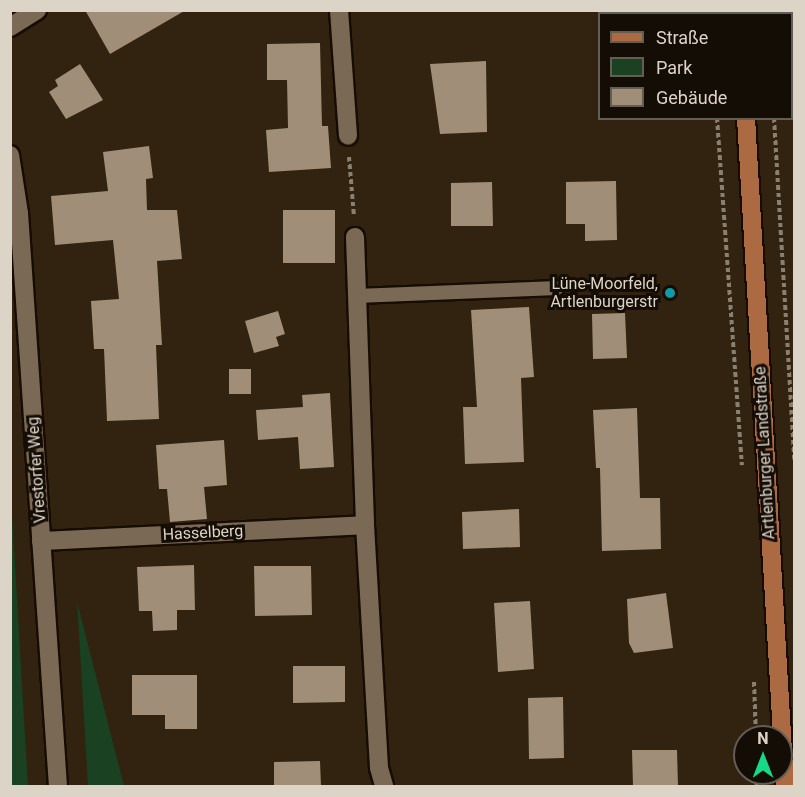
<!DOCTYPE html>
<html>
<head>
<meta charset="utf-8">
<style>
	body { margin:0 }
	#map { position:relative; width:805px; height:797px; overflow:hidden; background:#31230f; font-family:Roboto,sans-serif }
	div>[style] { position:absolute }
	.green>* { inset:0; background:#194122 }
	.building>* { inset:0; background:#a08e78 }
	.path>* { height:4px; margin-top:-2px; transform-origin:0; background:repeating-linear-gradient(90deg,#8b8070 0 4.5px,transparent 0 7.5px) }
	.roads { filter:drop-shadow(2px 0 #180b00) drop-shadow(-2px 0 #180b00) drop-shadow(0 2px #180b00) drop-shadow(0 -2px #180b00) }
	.lane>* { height:14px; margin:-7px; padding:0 7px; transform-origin:7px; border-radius:7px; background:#7a6954 }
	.street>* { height:18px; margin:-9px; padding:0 9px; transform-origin:9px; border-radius:9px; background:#7a6954 }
	.primary>* { height:18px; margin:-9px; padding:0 9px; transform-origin:9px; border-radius:9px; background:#ac6a43 }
	.dots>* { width:16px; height:16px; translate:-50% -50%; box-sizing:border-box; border:3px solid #140d06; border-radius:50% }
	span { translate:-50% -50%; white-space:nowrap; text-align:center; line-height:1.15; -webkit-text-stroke:6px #140d06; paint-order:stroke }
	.poi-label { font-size:16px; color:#ddd4c8 }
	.right { translate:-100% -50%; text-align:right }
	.street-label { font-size:16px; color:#ddd4c8 }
	.frame { position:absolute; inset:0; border:12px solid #ddd4c8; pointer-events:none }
	.legend { position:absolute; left:598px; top:12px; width:195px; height:108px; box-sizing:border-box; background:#140d06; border:2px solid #645d54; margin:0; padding:8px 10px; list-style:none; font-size:18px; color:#ddd4c8 }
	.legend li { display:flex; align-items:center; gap:12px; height:30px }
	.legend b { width:30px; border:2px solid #645d54 }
	.north { position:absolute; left:733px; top:725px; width:60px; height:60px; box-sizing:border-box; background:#140d06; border:2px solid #645d54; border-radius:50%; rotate:0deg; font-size:16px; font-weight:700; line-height:24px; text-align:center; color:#ddd4c8 }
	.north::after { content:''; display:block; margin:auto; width:21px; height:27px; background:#15d989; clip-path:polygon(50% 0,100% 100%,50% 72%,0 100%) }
</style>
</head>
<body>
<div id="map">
	<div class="green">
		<i style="clip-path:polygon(10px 498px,11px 498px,28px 786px,11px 786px)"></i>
		<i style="clip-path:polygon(77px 601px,124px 786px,88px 786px)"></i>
	</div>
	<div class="building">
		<i style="clip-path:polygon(85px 10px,186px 10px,110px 54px)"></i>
		<i style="clip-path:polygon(320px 43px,322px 126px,328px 126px,331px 168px,269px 172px,266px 130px,288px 128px,287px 80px,267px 80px,267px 44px)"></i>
		<i style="clip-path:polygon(486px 61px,487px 132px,440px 134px,430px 64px)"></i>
		<i style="clip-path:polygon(80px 64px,103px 100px,66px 119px,49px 92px,58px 86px,55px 80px)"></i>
		<i style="clip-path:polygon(149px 146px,153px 178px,146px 179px,147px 210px,177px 210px,182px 259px,157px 261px,162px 345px,156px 345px,159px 419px,107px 421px,104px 349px,94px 349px,91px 301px,119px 299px,113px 240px,55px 245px,51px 196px,108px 191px,103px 152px)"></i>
		<i style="clip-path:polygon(616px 181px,617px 240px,585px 241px,585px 224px,566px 224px,566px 182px)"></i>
		<i style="clip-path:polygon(492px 182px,493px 226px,451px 226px,451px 183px)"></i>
		<i style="clip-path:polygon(283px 210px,335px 210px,335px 263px,283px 263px)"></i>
		<i style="clip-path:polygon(529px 307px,534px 377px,521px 378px,524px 462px,465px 464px,463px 407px,477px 407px,471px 310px)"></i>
		<i style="clip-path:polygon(278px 311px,285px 334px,276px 337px,279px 346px,254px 353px,245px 321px)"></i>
		<i style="clip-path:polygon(625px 313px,627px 358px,593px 359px,592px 314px)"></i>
		<i style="clip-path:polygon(229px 369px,251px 369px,251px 394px,229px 394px)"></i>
		<i style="clip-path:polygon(330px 393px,334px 467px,300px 469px,298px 437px,258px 440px,256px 410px,303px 407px,302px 395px)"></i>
		<i style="clip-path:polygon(637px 408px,640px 498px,660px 498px,661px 549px,602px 551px,600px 468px,596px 468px,593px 410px)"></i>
		<i style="clip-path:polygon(224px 440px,227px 485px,204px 487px,207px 519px,170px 522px,167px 489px,159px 489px,156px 445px)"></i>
		<i style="clip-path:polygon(519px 509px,520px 547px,463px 549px,462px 512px)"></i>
		<i style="clip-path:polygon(194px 565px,195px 610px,177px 610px,177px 630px,153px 631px,152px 611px,139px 611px,137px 567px)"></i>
		<i style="clip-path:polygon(254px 566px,311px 566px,312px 615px,255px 616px)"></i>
		<i style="clip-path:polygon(666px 593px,673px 648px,634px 653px,629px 643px,627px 599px)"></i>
		<i style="clip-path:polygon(530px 601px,534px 669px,498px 672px,494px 603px)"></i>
		<i style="clip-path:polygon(293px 666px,345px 666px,345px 702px,293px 703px)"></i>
		<i style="clip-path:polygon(132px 675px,197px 675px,197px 729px,165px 729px,165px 715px,132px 715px)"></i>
		<i style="clip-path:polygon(563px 697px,564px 758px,529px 759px,528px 698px)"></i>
		<i style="clip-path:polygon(632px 750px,677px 750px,678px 786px,633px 786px)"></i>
		<i style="clip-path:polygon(320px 761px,321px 786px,274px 786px,274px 762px)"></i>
	</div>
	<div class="path">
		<i style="left:711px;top:10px;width:4px;rotate:90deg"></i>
		<i style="left:717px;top:118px;width:348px;rotate:85.9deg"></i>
		<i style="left:774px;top:118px;width:342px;rotate:86.6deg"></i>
		<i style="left:349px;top:157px;width:59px;rotate:85.2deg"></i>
		<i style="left:754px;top:682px;width:55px;rotate:87.9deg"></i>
		<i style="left:756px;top:773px;width:13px;rotate:86deg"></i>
	</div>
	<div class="roads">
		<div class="lane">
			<i style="left:357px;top:296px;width:200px;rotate:-2.3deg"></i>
		</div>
		<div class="street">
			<i style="left:339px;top:10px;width:126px;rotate:85.9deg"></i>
			<i style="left:767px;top:14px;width:27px;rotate:-6deg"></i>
			<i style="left:10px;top:27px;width:32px;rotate:-32deg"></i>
			<i style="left:10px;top:155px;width:59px;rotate:81.2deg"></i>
			<i style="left:19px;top:213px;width:574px;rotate:86.11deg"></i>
			<i style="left:355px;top:237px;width:288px;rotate:88deg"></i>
			<i style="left:365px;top:525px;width:243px;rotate:86.7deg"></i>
			<i style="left:379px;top:768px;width:19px;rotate:74deg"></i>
			<i style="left:41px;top:541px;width:324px;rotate:-2.8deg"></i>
		</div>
		<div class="primary">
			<i style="left:740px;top:10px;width:4px;rotate:90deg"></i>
			<i style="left:746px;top:118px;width:669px;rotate:86.66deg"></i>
		</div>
	</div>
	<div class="dots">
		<i style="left:670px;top:293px;background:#0f9aa8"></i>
	</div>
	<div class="poi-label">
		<span class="right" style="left:658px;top:293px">Lüne-Moorfeld,<br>Artlenburgerstr</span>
	</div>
	<div class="street-label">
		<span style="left:765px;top:453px;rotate:-93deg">Artlenburger Landstraße</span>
		<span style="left:37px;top:470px;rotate:-94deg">Vrestorfer Weg</span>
		<span style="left:203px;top:533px;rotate:-3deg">Hasselberg</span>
	</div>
	<div class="frame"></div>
	<ul class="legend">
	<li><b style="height:8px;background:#ac6a43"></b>Straße</li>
	<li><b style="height:16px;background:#194122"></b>Park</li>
	<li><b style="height:16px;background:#a08e78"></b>Gebäude</li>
	</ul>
	<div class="north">N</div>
</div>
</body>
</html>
